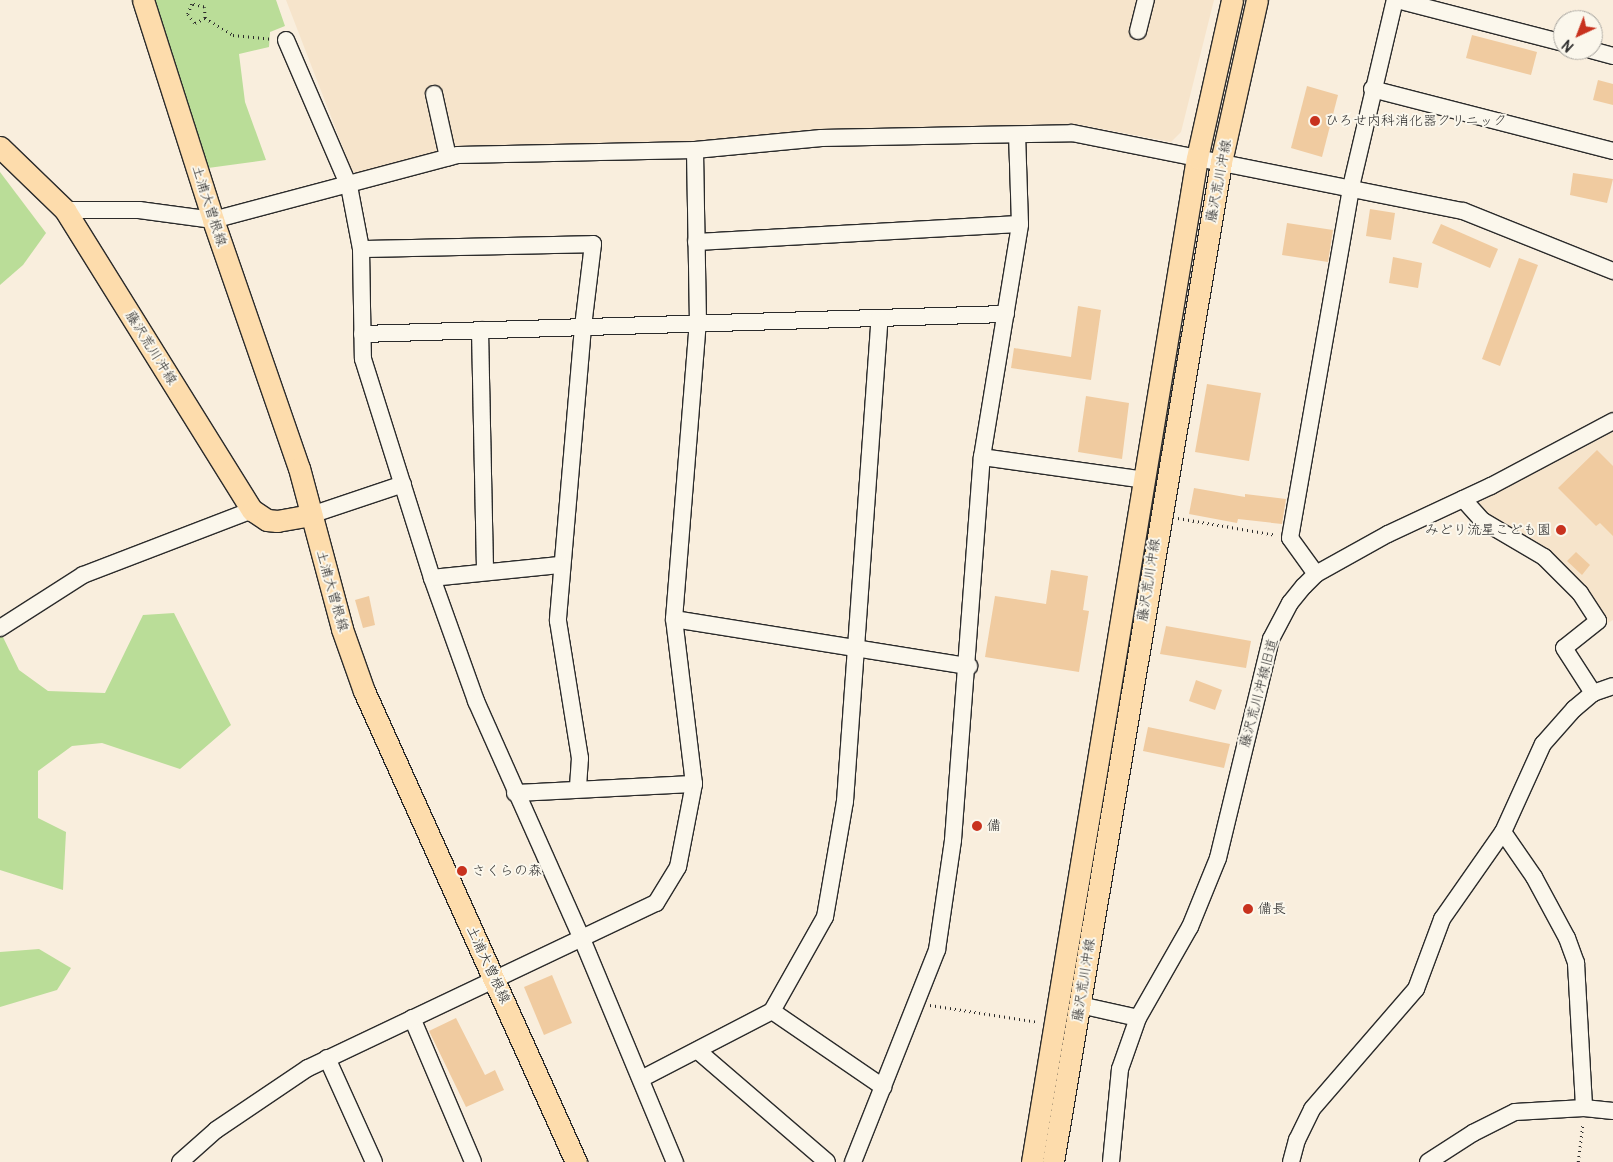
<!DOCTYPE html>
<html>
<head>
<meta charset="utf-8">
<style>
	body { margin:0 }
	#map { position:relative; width:1613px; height:1162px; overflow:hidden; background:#f9eedd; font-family:Pangolin,"Klee One",sans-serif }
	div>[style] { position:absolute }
	.built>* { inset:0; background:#f6e4cb }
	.green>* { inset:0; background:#badd98 }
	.building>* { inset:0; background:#f0cba0 }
	.path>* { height:2.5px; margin-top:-1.25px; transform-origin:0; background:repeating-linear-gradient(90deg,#2b2b2b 0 1px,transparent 0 5px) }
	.roads { filter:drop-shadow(1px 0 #2b2b2b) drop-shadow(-1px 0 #2b2b2b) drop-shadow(0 1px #2b2b2b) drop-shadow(0 -1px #2b2b2b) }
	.minor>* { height:16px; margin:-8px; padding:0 8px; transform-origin:8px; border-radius:8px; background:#fbf7ec }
	.major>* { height:21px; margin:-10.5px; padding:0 10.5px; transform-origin:10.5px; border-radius:10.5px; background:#fddcac }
	.dots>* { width:14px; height:14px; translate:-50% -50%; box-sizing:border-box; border:2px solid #fbf7ec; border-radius:50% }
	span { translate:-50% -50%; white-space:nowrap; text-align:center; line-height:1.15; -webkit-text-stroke:4px #fbf7ec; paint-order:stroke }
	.poi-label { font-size:14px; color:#2b2b2b }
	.left { translate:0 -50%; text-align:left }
	.right { translate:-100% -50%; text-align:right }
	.street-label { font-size:14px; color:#2b2b2b }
	.north { position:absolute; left:1553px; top:10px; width:50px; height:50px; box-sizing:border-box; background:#fbf7ec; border:1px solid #a8a59f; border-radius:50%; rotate:223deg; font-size:14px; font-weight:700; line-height:20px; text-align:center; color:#2b2b2b }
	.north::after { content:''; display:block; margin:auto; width:18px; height:22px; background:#c8321e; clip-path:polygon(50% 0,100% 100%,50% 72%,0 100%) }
</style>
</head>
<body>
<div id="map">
	<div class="built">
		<i style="clip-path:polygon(286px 0,1214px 0,1181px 132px,1171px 142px,1076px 124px,696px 143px,463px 147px,358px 174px,352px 171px)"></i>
		<i style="clip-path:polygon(1613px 432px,1613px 620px,1606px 624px,1583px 585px,1554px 558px,1491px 520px,1476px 504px)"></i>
	</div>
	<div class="green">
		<i style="clip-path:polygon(154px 0,276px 0,285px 26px,270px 32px,269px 47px,239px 54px,245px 102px,266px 160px,208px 168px)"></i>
		<i style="clip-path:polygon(0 172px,46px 233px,23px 265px,0 285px)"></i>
		<i style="clip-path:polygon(174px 613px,231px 725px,180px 769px,102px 743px,72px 746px,38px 771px,38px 818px,66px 832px,63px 890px,0 870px,0 631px,19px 670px,48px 691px,105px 693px,143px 615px)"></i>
		<i style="clip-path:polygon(39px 949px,71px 968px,57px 990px,0 1007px,0 952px)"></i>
	</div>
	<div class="building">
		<i style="clip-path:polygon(1472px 35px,1537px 52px,1531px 75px,1466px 58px)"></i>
		<i style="clip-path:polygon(1598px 80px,1613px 84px,1613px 105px,1593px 100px)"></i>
		<i style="clip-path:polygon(1307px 86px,1338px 95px,1322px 157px,1291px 148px)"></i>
		<i style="clip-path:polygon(1573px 173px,1613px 179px,1607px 203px,1570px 195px)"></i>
		<i style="clip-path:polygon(1370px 209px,1395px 213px,1391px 240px,1366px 236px)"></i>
		<i style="clip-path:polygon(1287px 223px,1333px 230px,1328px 262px,1282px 255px)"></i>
		<i style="clip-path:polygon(1441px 224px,1498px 249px,1490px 268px,1432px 243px)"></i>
		<i style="clip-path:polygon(1393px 257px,1422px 263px,1418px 288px,1389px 283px)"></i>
		<i style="clip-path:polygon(1519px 258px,1538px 265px,1500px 366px,1482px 359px)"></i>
		<i style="clip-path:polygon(1078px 306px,1101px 310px,1091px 380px,1011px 368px,1014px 348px,1071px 357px)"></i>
		<i style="clip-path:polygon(1207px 384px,1261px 393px,1249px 461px,1195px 452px)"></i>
		<i style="clip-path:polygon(1086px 396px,1129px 403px,1122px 459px,1078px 452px)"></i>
		<i style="clip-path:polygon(1597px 450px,1613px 466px,1613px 536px,1600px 523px,1596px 526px,1558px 488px)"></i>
		<i style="clip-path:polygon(1194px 488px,1245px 497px,1245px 494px,1286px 499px,1282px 524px,1238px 519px,1237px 523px,1189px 514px)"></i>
		<i style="clip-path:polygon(1576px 552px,1590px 565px,1582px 575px,1567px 561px)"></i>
		<i style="clip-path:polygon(1051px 570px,1088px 576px,1083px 610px,1089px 611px,1079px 672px,985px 657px,995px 596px,1046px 604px)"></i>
		<i style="clip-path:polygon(369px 596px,375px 625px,363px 628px,355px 600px)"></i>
		<i style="clip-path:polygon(1166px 626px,1251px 641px,1246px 668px,1160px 654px)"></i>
		<i style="clip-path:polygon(1196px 680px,1222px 690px,1215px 710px,1189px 701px)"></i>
		<i style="clip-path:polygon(1148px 727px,1230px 744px,1224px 768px,1143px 751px)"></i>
		<i style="clip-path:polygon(552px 975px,572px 1023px,544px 1035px,524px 987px)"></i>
		<i style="clip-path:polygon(456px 1018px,485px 1075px,495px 1070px,504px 1090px,466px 1107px,429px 1031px)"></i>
	</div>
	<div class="path">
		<i style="left:205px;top:18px;width:11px;rotate:-95deg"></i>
		<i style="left:204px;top:7px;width:12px;rotate:-166deg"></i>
		<i style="left:192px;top:4px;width:11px;rotate:112deg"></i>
		<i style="left:188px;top:14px;width:11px;rotate:52deg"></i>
		<i style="left:195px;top:23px;width:11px;rotate:-27deg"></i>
		<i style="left:205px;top:18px;width:33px;rotate:31deg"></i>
		<i style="left:233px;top:35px;width:40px;rotate:5.7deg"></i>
		<i style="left:1178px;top:518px;width:99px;rotate:9.8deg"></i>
		<i style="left:930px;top:1005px;width:109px;rotate:8.9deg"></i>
		<i style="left:1578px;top:1162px;width:38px;rotate:-83deg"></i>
	</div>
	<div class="roads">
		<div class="minor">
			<i style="left:1397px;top:0;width:171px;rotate:14.5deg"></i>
			<i style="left:1138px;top:31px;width:32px;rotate:-76deg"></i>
			<i style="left:286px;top:40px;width:159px;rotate:66.7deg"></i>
			<i style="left:349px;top:186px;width:64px;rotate:79.2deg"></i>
			<i style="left:361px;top:249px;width:110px;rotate:89deg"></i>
			<i style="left:363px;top:359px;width:230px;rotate:72.5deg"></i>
			<i style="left:432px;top:578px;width:131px;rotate:70.3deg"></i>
			<i style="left:476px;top:701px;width:261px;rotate:66deg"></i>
			<i style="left:582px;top:939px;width:242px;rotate:67.4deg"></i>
			<i style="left:1591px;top:50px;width:23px;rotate:15deg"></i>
			<i style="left:1372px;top:89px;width:249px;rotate:14.4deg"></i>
			<i style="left:434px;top:94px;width:65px;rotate:77.5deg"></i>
			<i style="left:65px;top:210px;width:74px"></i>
			<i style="left:139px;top:210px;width:75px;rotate:7.7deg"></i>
			<i style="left:213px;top:220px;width:253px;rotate:-14.9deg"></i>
			<i style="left:458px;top:155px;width:237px;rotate:-1.2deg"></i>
			<i style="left:695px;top:150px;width:127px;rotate:-5.4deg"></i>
			<i style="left:821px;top:138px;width:251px;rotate:-1.1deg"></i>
			<i style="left:1072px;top:133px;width:399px;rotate:11.3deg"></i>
			<i style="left:1463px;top:211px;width:162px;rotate:21.8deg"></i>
			<i style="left:696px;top:242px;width:324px;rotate:-3.2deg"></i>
			<i style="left:361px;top:249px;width:232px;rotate:-1.2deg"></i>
			<i style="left:593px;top:244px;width:84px;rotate:96.9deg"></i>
			<i style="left:583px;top:327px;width:295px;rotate:94.9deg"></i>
			<i style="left:558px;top:621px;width:139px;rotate:80.9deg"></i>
			<i style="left:580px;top:758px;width:30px;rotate:94deg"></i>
			<i style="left:480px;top:330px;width:242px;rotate:88.8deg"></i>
			<i style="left:362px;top:334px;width:644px;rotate:-1.78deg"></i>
			<i style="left:982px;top:457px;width:166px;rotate:8deg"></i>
			<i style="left:1463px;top:499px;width:30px;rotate:48deg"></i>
			<i style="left:1483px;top:521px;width:71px;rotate:30.5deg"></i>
			<i style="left:1544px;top:557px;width:51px;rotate:45deg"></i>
			<i style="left:1580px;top:593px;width:33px;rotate:57deg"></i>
			<i style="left:1598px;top:621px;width:43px;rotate:141.5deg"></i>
			<i style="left:1564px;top:648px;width:54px;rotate:57.2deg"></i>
			<i style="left:311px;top:515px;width:97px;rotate:-18.6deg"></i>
			<i style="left:1316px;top:574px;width:44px;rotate:-125.8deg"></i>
			<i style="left:1290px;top:538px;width:356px;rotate:-80.1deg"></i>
			<i style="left:1351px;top:187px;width:192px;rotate:-76.8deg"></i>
			<i style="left:432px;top:578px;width:130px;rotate:-5.8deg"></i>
			<i style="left:674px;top:619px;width:299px;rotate:9.1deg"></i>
			<i style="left:0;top:628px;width:98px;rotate:-32.6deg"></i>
			<i style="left:83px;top:575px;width:181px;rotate:-21deg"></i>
			<i style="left:515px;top:793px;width:179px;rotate:-2.9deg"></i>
			<i style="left:1503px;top:832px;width:55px;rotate:55.4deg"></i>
			<i style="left:1534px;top:877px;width:69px;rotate:61.6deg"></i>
			<i style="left:1567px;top:938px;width:27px;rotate:70deg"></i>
			<i style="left:1576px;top:963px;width:145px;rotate:86.8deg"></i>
			<i style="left:1080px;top:1005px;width:59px;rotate:12.6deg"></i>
			<i style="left:1138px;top:1018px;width:105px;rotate:-60.3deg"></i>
			<i style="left:1190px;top:927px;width:74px;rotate:-67.9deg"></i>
			<i style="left:1218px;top:858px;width:225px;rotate:-76.4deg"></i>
			<i style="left:1271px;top:639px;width:41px;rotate:-62.2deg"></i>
			<i style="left:1290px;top:603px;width:22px;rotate:-51deg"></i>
			<i style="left:1304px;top:586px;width:17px;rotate:-45deg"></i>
			<i style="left:1316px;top:574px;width:82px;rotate:-29.1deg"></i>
			<i style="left:1388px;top:534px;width:114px;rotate:-25deg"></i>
			<i style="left:1491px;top:486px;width:138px;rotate:-28deg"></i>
			<i style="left:772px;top:1011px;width:135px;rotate:34.4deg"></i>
			<i style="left:412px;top:1018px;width:156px;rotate:67deg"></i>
			<i style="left:698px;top:1051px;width:170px;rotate:40.7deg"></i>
			<i style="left:327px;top:1058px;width:114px;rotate:65.7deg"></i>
			<i style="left:641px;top:1079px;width:148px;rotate:-27.4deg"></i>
			<i style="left:772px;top:1011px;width:108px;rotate:-60.6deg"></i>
			<i style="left:825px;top:917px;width:118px;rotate:-80.2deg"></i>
			<i style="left:845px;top:801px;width:484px;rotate:-85.9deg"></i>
			<i style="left:180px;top:1162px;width:48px;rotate:-41.6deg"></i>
			<i style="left:216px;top:1130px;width:111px;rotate:-34deg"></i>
			<i style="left:308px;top:1068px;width:385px;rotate:-25.4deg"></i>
			<i style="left:656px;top:903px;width:42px;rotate:-58.6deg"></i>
			<i style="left:678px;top:867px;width:85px;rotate:-79.1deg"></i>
			<i style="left:694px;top:784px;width:166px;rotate:-96.9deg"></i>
			<i style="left:674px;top:619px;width:297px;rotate:-85.4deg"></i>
			<i style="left:698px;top:323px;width:173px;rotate:-91deg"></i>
			<i style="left:853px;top:1162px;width:228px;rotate:-68.4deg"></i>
			<i style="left:937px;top:950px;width:111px;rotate:-81.7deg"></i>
			<i style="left:953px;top:840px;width:384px;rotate:-85.7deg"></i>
			<i style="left:982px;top:457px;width:236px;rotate:-80.7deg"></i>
			<i style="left:1020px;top:224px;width:89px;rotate:-91.9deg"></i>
			<i style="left:1111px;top:1162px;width:93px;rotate:-84.5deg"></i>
			<i style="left:1120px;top:1069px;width:54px;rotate:-70.6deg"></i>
			<i style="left:1291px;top:1162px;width:23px;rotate:-75deg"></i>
			<i style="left:1297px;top:1140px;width:34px;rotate:-64deg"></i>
			<i style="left:1312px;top:1109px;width:159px;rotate:-49.1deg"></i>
			<i style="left:1416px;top:989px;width:75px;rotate:-69.6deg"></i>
			<i style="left:1442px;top:919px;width:106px;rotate:-55deg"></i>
			<i style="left:1503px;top:832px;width:97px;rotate:-65.6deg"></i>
			<i style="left:1543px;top:744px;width:47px;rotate:-48.5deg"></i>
			<i style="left:1574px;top:709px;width:25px;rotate:-40deg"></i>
			<i style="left:1593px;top:693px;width:21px;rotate:-19deg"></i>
			<i style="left:1428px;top:1162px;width:54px;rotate:-32.8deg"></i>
			<i style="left:1473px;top:1133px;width:47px;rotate:-26.6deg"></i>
			<i style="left:1515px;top:1112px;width:69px;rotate:-3.3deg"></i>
			<i style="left:1584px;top:1108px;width:29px;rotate:6deg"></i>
		</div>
		<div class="major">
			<i style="left:143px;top:0;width:231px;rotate:72.3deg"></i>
			<i style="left:213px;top:220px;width:262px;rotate:70.9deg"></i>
			<i style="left:299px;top:468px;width:167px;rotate:75deg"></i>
			<i style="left:342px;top:629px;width:66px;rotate:70.5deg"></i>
			<i style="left:364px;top:691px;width:517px;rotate:65.77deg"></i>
			<i style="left:0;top:147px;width:91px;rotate:44.1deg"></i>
			<i style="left:65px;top:210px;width:354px;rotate:58.1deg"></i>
			<i style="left:252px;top:510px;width:18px;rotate:34deg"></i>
			<i style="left:267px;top:520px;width:10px;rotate:6deg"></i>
			<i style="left:277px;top:521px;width:35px;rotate:-10deg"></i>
			<i style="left:1032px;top:1162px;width:1017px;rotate:-80.67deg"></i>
			<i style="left:1197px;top:158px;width:162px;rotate:-77.5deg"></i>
			<i style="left:1053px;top:1162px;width:1014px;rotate:-80.46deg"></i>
			<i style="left:1221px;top:162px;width:166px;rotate:-77.5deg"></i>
		</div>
	</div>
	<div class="dots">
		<i style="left:1315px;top:121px;background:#c8321e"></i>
		<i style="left:1561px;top:530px;background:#c8321e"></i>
		<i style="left:977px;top:826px;background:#c8321e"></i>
		<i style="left:462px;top:871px;background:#c8321e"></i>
		<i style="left:1248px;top:909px;background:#c8321e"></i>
	</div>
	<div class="poi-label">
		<span class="left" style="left:1325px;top:121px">ひろせ内科消化器クリニック</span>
		<span class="right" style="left:1551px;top:530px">みどり流星こども園</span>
		<span class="left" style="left:987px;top:826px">備</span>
		<span class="left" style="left:472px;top:871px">さくらの森</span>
		<span class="left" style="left:1258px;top:909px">備長</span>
	</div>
	<div class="street-label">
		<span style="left:1219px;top:181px;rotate:-79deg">藤沢荒川沖線</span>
		<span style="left:209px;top:206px;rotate:72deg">土浦大曽根線</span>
		<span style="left:151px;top:348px;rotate:58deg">藤沢荒川沖線</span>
		<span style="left:1149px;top:580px;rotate:-81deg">藤沢荒川沖線</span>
		<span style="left:332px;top:591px;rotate:74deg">土浦大曽根線</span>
		<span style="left:1259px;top:693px;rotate:-75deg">藤沢荒川沖線旧道</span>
		<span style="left:488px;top:965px;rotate:65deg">土浦大曽根線</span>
		<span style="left:1084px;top:980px;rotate:-81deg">藤沢荒川沖線</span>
	</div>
	<div class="north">N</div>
</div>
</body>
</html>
